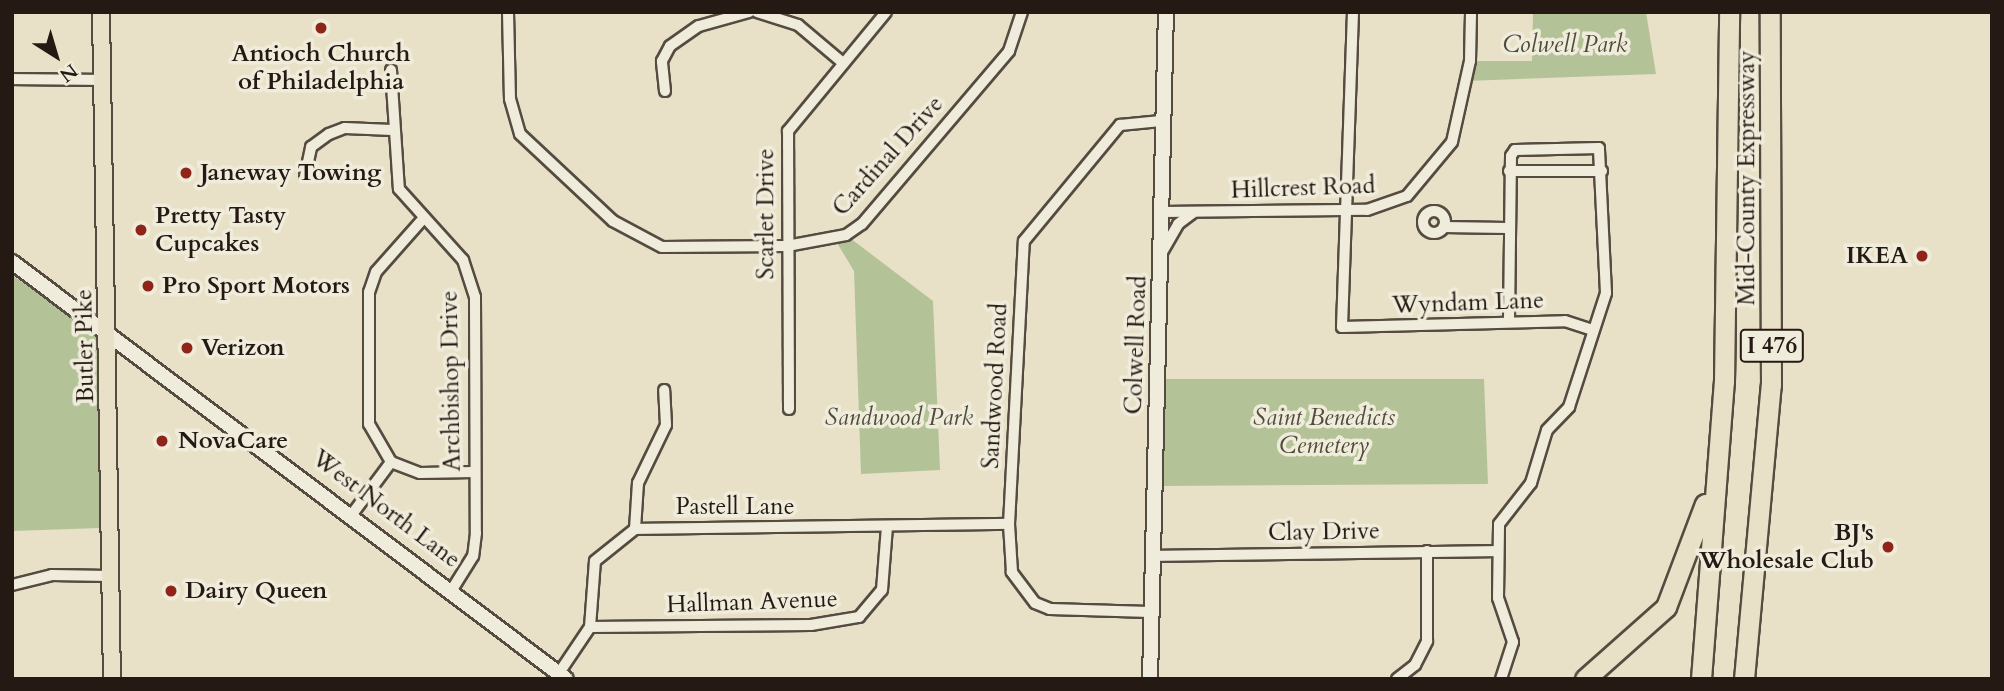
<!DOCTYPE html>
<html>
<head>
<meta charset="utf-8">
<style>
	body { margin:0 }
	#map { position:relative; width:2004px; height:691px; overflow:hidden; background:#e8e1c7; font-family:Cardo,serif }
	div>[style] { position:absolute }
	.green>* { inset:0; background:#b4c397 }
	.roads { filter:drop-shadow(2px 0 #554b40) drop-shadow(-2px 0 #554b40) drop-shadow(0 2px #554b40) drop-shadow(0 -2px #554b40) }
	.street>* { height:10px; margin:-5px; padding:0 5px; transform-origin:5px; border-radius:5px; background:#f0ecdb }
	.street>.ring { margin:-5px; padding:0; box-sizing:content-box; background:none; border:10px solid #f0ecdb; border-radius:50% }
	.secondary>* { height:14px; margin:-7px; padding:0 7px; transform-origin:7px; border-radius:7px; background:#f0ecdb }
	.primary>* { height:16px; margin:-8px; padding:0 8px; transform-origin:8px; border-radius:8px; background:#e8e1c7 }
	.highway>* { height:19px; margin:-9.5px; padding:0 9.5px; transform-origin:9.5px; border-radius:9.5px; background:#e8e1c7 }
	.dots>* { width:19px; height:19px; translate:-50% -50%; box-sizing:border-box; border:4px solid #f0ecdb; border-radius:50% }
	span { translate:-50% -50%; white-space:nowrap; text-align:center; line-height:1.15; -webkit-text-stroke:7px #f0ecdb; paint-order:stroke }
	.shield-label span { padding:2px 5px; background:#f0ecdb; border:2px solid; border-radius:5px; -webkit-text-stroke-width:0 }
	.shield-label { font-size:23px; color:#241913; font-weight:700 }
	.park-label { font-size:24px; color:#4f4c3b; font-style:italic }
	.poi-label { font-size:24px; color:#241913; font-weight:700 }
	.left { translate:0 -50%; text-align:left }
	.right { translate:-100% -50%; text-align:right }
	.street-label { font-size:24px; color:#241913 }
	.frame { position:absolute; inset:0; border:14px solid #241913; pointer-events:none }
	.north { position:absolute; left:21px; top:21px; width:70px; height:70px; -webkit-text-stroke:5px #f0ecdb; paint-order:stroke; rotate:143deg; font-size:19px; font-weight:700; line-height:28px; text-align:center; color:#241913 }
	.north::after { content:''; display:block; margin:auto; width:24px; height:32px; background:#241913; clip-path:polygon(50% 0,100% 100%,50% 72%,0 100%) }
</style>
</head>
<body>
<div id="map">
	<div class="green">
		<i style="clip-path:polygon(1533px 12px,1646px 12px,1656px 74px,1466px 81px,1470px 61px,1532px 61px)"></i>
		<i style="clip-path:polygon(846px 235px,933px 301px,940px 470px,861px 474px,854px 271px,834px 238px)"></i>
		<i style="clip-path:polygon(12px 275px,99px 335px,100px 528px,12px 531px)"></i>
		<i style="clip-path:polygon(1163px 379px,1484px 379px,1488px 484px,1162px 486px)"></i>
	</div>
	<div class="roads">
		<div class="street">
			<i style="left:508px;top:12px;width:87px;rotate:88.7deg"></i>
			<i style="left:510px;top:99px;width:36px;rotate:74deg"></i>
			<i style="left:520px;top:134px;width:127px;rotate:43.1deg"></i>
			<i style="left:613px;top:221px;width:55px;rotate:28deg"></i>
			<i style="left:662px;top:247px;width:125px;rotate:-0.5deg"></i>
			<i style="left:787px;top:246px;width:60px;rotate:-10.6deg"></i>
			<i style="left:846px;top:235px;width:19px;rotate:-35deg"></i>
			<i style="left:862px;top:224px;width:227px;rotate:-49.6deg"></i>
			<i style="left:1009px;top:51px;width:41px;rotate:-71.6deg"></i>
			<i style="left:757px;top:12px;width:43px;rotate:17.6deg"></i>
			<i style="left:798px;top:25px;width:57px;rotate:40.1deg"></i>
			<i style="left:1353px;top:12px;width:315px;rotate:92deg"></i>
			<i style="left:1342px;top:327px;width:223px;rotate:-1.5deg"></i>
			<i style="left:1565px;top:321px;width:29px;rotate:18deg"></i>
			<i style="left:391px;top:70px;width:119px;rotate:86.2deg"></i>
			<i style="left:399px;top:189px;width:96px;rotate:48deg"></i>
			<i style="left:463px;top:260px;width:39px;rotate:72deg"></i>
			<i style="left:475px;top:297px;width:236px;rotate:89.8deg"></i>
			<i style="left:476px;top:533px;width:23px;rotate:97deg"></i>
			<i style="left:473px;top:556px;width:38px;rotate:122deg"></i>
			<i style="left:12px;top:79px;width:90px;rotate:0.6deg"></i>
			<i style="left:665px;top:91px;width:30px;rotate:-96deg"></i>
			<i style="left:662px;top:61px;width:17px;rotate:-62deg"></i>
			<i style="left:670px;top:46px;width:35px;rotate:-35deg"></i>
			<i style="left:699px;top:26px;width:52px;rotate:-15.6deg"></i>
			<i style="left:1509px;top:171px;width:93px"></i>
			<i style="left:305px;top:176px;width:30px;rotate:-78deg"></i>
			<i style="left:311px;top:147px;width:22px;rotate:-36deg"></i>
			<i style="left:329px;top:134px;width:17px;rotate:-21deg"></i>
			<i style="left:345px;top:128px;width:47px;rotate:2.4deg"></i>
			<i class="ring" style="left:1423px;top:211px;width:12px;height:12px"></i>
			<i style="left:1162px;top:212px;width:205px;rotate:-0.6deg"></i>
			<i style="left:1367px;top:210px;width:42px;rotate:-19.3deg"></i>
			<i style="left:1407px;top:196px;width:70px;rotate:-50.2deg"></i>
			<i style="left:1452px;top:142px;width:83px;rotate:-77.5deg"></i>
			<i style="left:1470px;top:61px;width:49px;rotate:-88.8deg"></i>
			<i style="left:422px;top:220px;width:69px;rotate:131.5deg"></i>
			<i style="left:376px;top:272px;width:21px;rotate:109deg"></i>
			<i style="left:369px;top:292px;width:132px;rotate:90deg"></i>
			<i style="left:369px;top:424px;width:44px;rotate:59.9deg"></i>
			<i style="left:391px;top:462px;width:31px;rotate:21deg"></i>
			<i style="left:420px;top:473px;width:54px;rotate:-1.1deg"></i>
			<i style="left:1444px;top:227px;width:63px;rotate:0.9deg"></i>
			<i style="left:1161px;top:254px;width:34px;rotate:-60deg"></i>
			<i style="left:1178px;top:224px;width:20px;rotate:-37deg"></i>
			<i style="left:789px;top:409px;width:278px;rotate:-90.2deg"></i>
			<i style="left:788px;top:131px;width:154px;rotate:-50.5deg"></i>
			<i style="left:353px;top:513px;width:64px;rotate:-53.3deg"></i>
			<i style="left:635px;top:529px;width:46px;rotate:-86.3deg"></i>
			<i style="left:638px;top:483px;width:64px;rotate:-64.2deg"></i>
			<i style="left:666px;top:425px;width:35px;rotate:-93deg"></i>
			<i style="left:1152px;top:556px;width:345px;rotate:-0.8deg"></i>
			<i style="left:12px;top:585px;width:41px;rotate:-14deg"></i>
			<i style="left:52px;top:575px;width:57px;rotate:1deg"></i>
			<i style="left:1150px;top:612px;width:100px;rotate:-178.3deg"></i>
			<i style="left:1050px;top:609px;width:16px;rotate:-158deg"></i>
			<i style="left:1035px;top:603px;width:39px;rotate:-127deg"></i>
			<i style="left:1012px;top:572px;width:48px;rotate:-93.6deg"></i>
			<i style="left:1009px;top:524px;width:283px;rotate:-87deg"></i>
			<i style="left:1024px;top:241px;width:151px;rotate:-50.4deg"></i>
			<i style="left:1120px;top:125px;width:41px;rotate:-5.6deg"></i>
			<i style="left:590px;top:627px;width:221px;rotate:-0.5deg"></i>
			<i style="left:811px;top:625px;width:49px;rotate:-9.5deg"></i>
			<i style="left:859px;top:617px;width:35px;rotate:-50deg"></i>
			<i style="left:882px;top:590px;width:63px;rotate:-85.5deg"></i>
			<i style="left:559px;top:673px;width:55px;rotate:-56deg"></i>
			<i style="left:590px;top:627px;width:66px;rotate:-85.7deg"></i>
			<i style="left:595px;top:561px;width:51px;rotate:-38.7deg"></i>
			<i style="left:635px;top:529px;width:374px;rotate:-0.8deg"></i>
			<i style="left:1397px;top:679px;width:23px;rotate:-38deg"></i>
			<i style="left:1415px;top:665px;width:27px;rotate:-63deg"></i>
			<i style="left:1427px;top:641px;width:90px;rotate:-90deg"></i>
			<i style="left:1501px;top:679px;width:39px;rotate:-72deg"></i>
			<i style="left:1513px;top:642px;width:46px;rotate:-108.8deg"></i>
			<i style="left:1498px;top:598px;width:74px;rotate:-89.2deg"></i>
			<i style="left:1499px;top:524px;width:52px;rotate:-52deg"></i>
			<i style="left:1531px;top:483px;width:55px;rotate:-73.2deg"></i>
			<i style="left:1547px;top:430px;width:32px;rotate:-46deg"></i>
			<i style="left:1569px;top:407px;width:120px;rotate:-72deg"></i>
			<i style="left:1606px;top:293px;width:145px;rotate:-92.8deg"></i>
			<i style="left:1599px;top:148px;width:84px;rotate:178.6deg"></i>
			<i style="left:1515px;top:150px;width:7px;rotate:124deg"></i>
			<i style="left:1511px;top:156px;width:165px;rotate:90.7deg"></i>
		</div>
		<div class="secondary">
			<i style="left:12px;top:262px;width:693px;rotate:36.97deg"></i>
			<i style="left:1150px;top:679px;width:667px;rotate:-88.63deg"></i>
		</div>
		<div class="primary">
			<i style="left:101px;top:12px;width:667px;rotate:89.06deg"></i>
		</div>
		<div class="highway">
			<i style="left:1585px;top:679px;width:108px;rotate:-41.6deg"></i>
			<i style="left:1666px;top:607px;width:110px;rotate:-69.3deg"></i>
			<i style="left:1701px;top:679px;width:298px;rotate:-85.6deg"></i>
			<i style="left:1724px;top:382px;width:370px;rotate:-89.2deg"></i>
			<i style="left:1744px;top:679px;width:295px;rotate:-84.8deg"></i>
			<i style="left:1771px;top:385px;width:373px;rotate:-90.2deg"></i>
		</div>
	</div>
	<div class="dots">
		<i style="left:321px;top:28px;background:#8f2418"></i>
		<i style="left:186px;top:173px;background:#8f2418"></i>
		<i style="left:141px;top:230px;background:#8f2418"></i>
		<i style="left:1922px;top:256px;background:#8f2418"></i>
		<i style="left:148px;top:286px;background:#8f2418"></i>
		<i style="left:187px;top:348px;background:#8f2418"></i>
		<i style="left:162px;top:441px;background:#8f2418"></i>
		<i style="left:1888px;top:547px;background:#8f2418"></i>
		<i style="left:171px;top:591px;background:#8f2418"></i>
	</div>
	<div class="shield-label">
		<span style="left:1772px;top:346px">I 476</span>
	</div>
	<div class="park-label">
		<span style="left:1565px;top:45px">Colwell Park</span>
		<span style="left:899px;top:418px">Sandwood Park</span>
		<span style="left:1324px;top:432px">Saint Benedicts<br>Cemetery</span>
	</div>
	<div class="poi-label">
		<span style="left:321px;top:68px">Antioch Church<br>of Philadelphia</span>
		<span class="left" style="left:200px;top:173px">Janeway Towing</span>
		<span class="left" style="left:155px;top:230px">Pretty Tasty<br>Cupcakes</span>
		<span class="right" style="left:1908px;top:256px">IKEA</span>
		<span class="left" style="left:162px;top:286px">Pro Sport Motors</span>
		<span class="left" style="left:201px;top:348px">Verizon</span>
		<span class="left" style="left:178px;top:441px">NovaCare</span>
		<span class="right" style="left:1874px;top:547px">BJ's<br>Wholesale Club</span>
		<span class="left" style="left:185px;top:591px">Dairy Queen</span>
	</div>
	<div class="street-label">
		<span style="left:888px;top:156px;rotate:-48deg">Cardinal Drive</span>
		<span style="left:1747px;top:178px;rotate:-90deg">Mid-County Expressway</span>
		<span style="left:1303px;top:188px;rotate:-2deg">Hillcrest Road</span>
		<span style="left:766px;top:214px;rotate:-90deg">Scarlet Drive</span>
		<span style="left:1468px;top:303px;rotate:-2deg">Wyndam Lane</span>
		<span style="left:1136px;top:345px;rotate:-88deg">Colwell Road</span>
		<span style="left:85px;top:346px;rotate:-91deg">Butler Pike</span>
		<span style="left:451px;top:381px;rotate:-91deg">Archbishop Drive</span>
		<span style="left:995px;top:386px;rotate:-87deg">Sandwood Road</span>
		<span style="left:735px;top:507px">Pastell Lane</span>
		<span style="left:386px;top:509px;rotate:37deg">West North Lane</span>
		<span style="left:1324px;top:532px;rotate:-1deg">Clay Drive</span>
		<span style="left:752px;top:602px;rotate:-2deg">Hallman Avenue</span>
	</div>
	<div class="frame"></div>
	<div class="north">N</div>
</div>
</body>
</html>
